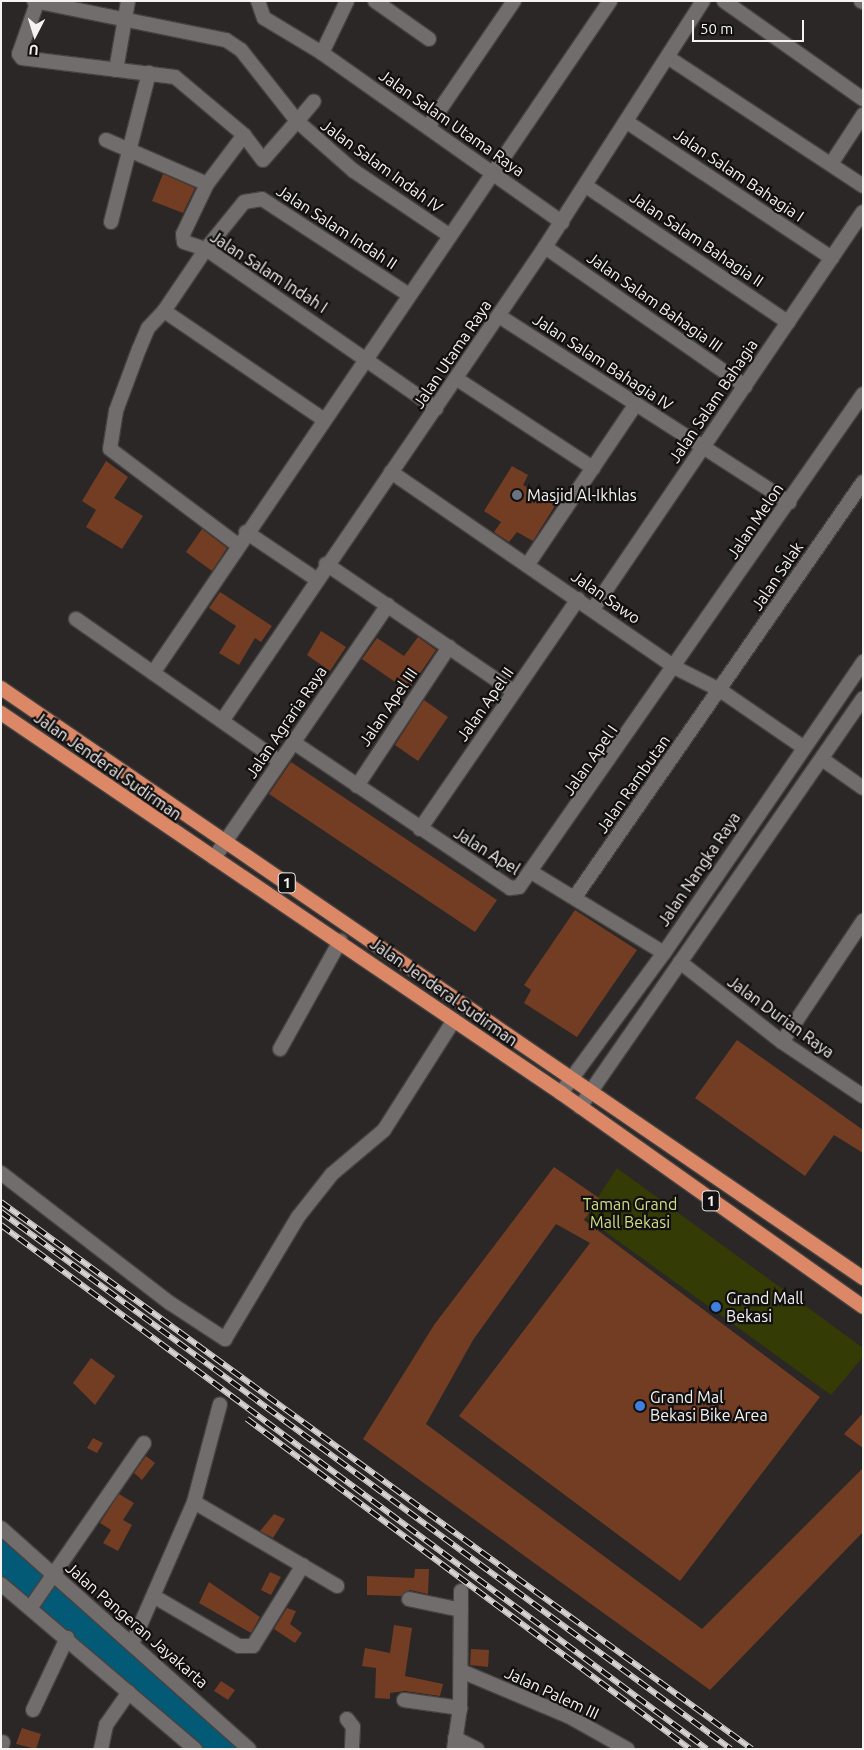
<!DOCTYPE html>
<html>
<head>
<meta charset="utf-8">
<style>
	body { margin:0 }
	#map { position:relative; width:864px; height:1750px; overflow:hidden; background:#2a2726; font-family:Ubuntu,sans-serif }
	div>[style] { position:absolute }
	.green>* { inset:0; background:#353b05 }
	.water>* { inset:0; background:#025a76 }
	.building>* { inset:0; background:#733d24 }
	.roads { filter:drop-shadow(1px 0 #454241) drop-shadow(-1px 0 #454241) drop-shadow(0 1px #454241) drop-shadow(0 -1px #454241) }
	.minor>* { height:14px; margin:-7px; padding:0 7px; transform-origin:7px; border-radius:7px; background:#706d6c }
	.tertiary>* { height:14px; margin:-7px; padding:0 7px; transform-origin:7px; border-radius:7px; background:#706d6c }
	.trunk>* { height:14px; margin:-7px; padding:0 7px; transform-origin:7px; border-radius:7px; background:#dc8866 }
	.rail>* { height:5.5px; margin-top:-2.75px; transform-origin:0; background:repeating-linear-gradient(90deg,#121010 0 11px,#d6d4d3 0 22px); box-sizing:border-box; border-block:1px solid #d6d4d3 }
	.dots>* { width:14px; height:14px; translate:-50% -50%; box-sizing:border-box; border:2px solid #121010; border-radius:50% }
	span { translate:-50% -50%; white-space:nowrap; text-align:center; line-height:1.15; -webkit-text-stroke:4.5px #121010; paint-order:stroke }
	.shield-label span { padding:1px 4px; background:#121010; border:1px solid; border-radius:4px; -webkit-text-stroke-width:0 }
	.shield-label { font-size:15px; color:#f5f3f2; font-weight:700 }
	.street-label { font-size:16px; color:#f5f3f2 }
	.poi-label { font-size:16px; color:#f5f3f2 }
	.left { translate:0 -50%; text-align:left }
	.park-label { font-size:16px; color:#d1df85 }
	.frame { position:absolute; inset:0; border:2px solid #f5f3f2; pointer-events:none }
	.north { position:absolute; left:10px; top:10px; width:50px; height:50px; -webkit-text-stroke:4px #121010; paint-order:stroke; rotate:185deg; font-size:14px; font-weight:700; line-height:20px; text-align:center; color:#f5f3f2 }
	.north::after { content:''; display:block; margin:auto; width:18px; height:22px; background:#f5f3f2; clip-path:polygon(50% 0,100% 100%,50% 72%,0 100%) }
	.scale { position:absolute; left:692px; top:20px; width:112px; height:22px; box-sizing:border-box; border:2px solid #f5f3f2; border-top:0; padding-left:6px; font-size:15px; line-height:18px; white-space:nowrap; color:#f5f3f2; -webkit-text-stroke:4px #121010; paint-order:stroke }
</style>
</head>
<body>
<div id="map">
	<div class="green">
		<i style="clip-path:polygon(617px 1168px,863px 1348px,863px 1357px,831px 1395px,585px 1217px)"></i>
	</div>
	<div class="water">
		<i style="clip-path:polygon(1px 1528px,249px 1749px,195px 1749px,1px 1584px)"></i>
	</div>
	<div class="building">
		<i style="clip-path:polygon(163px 174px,195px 188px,183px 213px,152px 201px)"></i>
		<i style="clip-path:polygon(106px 461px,128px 477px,114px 498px,143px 516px,122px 549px,86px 527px,96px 510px,82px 501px)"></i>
		<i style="clip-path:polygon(512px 466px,528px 475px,523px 485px,556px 504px,533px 541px,517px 532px,509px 542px,494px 532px,501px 522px,484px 511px)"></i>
		<i style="clip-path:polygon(202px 529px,227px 548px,212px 571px,186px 552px)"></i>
		<i style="clip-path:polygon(220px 592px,272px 626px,261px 642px,255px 638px,239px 665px,219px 653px,236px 626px,209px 608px)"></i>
		<i style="clip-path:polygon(321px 631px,346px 647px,330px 671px,307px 655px)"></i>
		<i style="clip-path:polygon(418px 637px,436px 650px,408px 691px,362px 659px,377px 638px,404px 656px)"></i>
		<i style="clip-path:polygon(424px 700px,448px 717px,418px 761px,395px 745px)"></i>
		<i style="clip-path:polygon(291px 762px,497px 900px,475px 932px,269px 794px)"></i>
		<i style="clip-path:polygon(575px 910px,637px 950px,577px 1037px,524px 1003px,531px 990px,524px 985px)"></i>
		<i style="clip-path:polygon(737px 1040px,863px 1130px,863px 1153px,834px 1135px,805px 1176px,695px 1098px)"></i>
		<i style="clip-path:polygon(554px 1167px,599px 1198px,584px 1220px,820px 1397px,680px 1581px,459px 1416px,590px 1243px,556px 1224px,473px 1340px,426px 1424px,702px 1629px,863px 1468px,863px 1532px,710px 1690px,363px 1439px,434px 1325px)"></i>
		<i style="clip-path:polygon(91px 1358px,115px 1376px,95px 1405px,73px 1383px)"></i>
		<i style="clip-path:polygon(863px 1413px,863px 1448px,844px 1434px)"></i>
		<i style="clip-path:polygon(93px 1438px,103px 1443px,97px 1453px,87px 1448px)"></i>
		<i style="clip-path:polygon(146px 1456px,155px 1463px,142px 1480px,134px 1473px)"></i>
		<i style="clip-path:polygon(119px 1494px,134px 1503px,123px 1520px,132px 1525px,118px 1551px,103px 1543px,111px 1530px,100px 1523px)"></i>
		<i style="clip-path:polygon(274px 1514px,285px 1519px,273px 1538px,260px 1531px)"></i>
		<i style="clip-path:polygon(415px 1569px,429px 1569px,428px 1594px,410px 1590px,401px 1596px,367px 1595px,367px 1576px,414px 1578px)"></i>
		<i style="clip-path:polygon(270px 1572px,281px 1577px,271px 1595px,261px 1590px)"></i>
		<i style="clip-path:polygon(209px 1582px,260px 1617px,251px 1633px,199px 1603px)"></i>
		<i style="clip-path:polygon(287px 1608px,296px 1611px,290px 1624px,302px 1633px,295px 1643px,274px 1629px)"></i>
		<i style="clip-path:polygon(394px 1625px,412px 1628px,405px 1676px,443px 1684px,440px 1696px,405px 1691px,390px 1693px,390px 1699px,375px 1698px,376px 1668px,362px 1666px,365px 1648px,390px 1653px)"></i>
		<i style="clip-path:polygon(471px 1649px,489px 1650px,488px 1667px,470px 1665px)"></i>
		<i style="clip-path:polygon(221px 1681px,235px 1690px,228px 1700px,214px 1691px)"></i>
		<i style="clip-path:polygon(22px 1728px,41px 1734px,36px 1749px,16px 1744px)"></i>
	</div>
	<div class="roads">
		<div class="minor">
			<i style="left:34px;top:1px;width:196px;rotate:11.5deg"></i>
			<i style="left:226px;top:40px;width:18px;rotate:34deg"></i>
			<i style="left:241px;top:50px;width:90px;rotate:51.7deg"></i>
			<i style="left:258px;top:1px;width:18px;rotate:71deg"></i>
			<i style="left:264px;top:18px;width:68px;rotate:31.1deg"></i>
			<i style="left:322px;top:53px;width:294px;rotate:35.2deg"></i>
			<i style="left:375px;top:1px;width:66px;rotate:35.1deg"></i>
			<i style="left:724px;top:1px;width:170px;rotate:35.2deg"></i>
			<i style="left:861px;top:1px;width:2px;rotate:27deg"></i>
			<i style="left:37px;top:3px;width:54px;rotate:109.4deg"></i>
			<i style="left:19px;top:54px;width:5px;rotate:53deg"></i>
			<i style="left:22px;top:58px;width:154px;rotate:7.1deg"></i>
			<i style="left:175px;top:77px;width:90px;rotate:40deg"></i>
			<i style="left:244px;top:135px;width:61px;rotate:127.1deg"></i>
			<i style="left:207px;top:184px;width:55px;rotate:115.6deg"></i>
			<i style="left:183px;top:234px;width:8px;rotate:83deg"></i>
			<i style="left:184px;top:242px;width:23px;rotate:18deg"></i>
			<i style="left:206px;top:249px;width:280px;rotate:34.7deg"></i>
			<i style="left:322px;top:53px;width:58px;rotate:-64.3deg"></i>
			<i style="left:669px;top:58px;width:232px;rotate:33.4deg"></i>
			<i style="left:116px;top:70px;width:70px;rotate:-80.1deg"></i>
			<i style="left:299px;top:119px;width:23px;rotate:-50deg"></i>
			<i style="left:627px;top:122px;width:246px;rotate:33.6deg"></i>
			<i style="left:428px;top:127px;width:153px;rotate:-55.7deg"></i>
			<i style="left:244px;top:135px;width:31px;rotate:53deg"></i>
			<i style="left:263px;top:160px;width:52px;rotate:-48.9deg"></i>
			<i style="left:297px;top:121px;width:76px;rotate:41.3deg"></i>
			<i style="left:354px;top:171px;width:115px;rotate:34deg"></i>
			<i style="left:106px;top:140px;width:110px;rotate:23.5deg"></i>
			<i style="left:831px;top:164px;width:59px;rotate:-56.9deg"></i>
			<i style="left:586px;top:186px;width:244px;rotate:34deg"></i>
			<i style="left:111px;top:222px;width:154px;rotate:-75.7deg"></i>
			<i style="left:545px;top:247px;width:244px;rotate:34.8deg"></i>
			<i style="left:164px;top:311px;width:23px;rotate:133deg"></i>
			<i style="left:148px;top:328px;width:23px;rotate:113deg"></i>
			<i style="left:139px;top:349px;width:66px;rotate:110.4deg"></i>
			<i style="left:116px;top:411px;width:38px;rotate:99deg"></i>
			<i style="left:110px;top:449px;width:160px;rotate:36.9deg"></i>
			<i style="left:499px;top:316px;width:345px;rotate:32.7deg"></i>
			<i style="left:457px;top:379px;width:163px;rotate:33.2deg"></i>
			<i style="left:323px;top:419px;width:192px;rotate:-145.8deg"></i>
			<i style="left:164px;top:311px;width:75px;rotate:-55.9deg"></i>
			<i style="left:206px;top:249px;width:60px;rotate:-51deg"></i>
			<i style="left:244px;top:202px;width:18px;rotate:-9deg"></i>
			<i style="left:262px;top:199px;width:174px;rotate:33.1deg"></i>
			<i style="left:391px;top:472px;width:346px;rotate:34.5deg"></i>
			<i style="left:676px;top:668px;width:49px;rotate:26.6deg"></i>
			<i style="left:720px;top:690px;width:101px;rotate:34.5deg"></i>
			<i style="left:246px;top:532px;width:84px;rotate:33.9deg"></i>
			<i style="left:326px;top:564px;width:227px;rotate:34.2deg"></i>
			<i style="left:528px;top:564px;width:193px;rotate:-56deg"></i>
			<i style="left:593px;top:609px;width:480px;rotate:-55.8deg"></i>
			<i style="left:76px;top:619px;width:249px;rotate:35deg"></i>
			<i style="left:153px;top:673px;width:813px;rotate:-55.78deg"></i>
			<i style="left:222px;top:721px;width:574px;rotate:-55.73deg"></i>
			<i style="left:545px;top:247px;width:292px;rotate:-57.3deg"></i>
			<i style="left:293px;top:742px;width:262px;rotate:33.9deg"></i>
			<i style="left:510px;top:888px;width:9px;rotate:-6deg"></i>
			<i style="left:519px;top:887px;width:601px;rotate:-55.09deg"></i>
			<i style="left:822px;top:759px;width:50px;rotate:35.3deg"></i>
			<i style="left:357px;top:786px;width:167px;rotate:-56.5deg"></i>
			<i style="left:420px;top:829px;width:279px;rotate:-55.5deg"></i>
			<i style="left:214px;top:858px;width:307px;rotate:-55.5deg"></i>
			<i style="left:533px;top:873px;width:153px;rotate:31.4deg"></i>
			<i style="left:575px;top:897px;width:505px;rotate:-55.24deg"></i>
			<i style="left:680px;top:962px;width:130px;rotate:38.1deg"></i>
			<i style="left:782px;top:1042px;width:97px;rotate:33.7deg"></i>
			<i style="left:782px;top:1042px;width:146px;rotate:-56.2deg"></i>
			<i style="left:280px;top:1049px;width:124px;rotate:-60.9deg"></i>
			<i style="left:1px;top:1173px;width:213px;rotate:37.6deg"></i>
			<i style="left:170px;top:1303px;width:66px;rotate:33.2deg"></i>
			<i style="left:225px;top:1339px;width:142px;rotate:-59.1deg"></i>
			<i style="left:298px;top:1217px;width:55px;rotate:-51.7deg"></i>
			<i style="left:332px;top:1174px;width:68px;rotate:-40.2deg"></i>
			<i style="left:384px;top:1130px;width:130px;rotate:-57.5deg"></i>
			<i style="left:194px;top:1502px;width:166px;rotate:30.4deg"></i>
			<i style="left:155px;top:1597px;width:97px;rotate:30.3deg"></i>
			<i style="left:239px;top:1646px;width:14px"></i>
			<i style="left:253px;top:1646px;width:95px;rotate:-58.3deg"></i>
			<i style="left:409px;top:1599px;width:53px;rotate:11.9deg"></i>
			<i style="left:31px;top:1607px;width:199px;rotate:-55.4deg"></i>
			<i style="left:132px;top:1644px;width:155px;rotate:-66.4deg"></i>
			<i style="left:194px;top:1502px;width:101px;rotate:-75.1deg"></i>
			<i style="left:461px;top:1671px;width:116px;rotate:22.8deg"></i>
			<i style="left:568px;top:1716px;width:68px;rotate:29.2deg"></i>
			<i style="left:404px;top:1700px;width:57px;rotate:8.1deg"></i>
			<i style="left:33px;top:1710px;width:80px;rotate:-64.7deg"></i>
			<i style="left:347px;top:1719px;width:10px;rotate:53deg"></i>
			<i style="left:353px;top:1727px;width:22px;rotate:93deg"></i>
			<i style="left:455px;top:1738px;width:25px;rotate:27deg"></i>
			<i style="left:1px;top:1749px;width:7px;rotate:-74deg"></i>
			<i style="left:101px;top:1749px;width:25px;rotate:-78deg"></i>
			<i style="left:106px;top:1725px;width:40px;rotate:-55.1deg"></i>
			<i style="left:454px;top:1749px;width:41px;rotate:-81.7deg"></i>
			<i style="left:460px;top:1708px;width:117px;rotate:-89.5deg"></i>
		</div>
		<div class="tertiary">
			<i style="left:561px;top:1093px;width:174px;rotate:-53.7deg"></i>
			<i style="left:664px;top:953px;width:353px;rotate:-55.6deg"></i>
			<i style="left:580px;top:1107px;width:497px;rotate:-55.3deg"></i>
			<i style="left:1px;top:1528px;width:332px;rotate:41.7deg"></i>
			<i style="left:1px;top:1584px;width:255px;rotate:40.4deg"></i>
		</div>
		<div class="trunk">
			<i style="left:1px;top:688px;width:1045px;rotate:34.39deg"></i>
			<i style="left:1px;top:713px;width:677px;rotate:34.16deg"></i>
			<i style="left:561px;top:1093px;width:370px;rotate:35.3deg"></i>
		</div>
	</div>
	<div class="rail">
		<i style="left:1px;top:1202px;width:929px;rotate:36.07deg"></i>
		<i style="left:1px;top:1212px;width:906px;rotate:36.34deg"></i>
		<i style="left:1px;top:1225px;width:879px;rotate:36.58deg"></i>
		<i style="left:247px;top:1419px;width:552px;rotate:36.68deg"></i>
	</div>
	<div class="dots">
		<i style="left:517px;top:495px;background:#6b7280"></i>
		<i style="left:716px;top:1307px;background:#3f7fe0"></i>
		<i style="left:640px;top:1406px;background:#3f7fe0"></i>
	</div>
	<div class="shield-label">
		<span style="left:287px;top:883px">1</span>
		<span style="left:711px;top:1201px">1</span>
	</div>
	<div class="street-label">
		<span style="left:452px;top:123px;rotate:35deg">Jalan Salam Utama Raya</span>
		<span style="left:382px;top:166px;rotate:36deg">Jalan Salam Indah IV</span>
		<span style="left:739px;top:175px;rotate:34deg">Jalan Salam Bahagia I</span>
		<span style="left:337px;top:227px;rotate:33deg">Jalan Salam Indah II</span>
		<span style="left:697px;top:239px;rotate:34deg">Jalan Salam Bahagia II</span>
		<span style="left:269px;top:272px;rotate:33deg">Jalan Salam Indah I</span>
		<span style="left:655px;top:302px;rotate:35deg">Jalan Salam Bahagia III</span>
		<span style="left:452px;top:354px;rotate:-56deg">Jalan Utama Raya</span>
		<span style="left:603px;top:362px;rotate:33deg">Jalan Salam Bahagia IV</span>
		<span style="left:713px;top:401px;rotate:-56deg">Jalan Salam Bahagia</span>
		<span style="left:755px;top:521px;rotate:-56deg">Jalan Melon</span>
		<span style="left:777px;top:576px;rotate:-56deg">Jalan Salak</span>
		<span style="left:606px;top:597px;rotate:35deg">Jalan Sawo</span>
		<span style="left:485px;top:704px;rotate:-55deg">Jalan Apel II</span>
		<span style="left:388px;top:707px;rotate:-56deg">Jalan Apel III</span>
		<span style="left:286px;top:722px;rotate:-56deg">Jalan Agraria Raya</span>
		<span style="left:590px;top:760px;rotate:-55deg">Jalan Apel I</span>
		<span style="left:108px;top:766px;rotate:35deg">Jalan Jenderal Sudirman</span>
		<span style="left:633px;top:784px;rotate:-55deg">Jalan Rambutan</span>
		<span style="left:487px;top:851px;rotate:32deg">Jalan Apel</span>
		<span style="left:699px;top:869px;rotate:-56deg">Jalan Nangka Raya</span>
		<span style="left:444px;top:992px;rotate:35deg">Jalan Jenderal Sudirman</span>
		<span style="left:781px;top:1017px;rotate:36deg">Jalan Durian Raya</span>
		<span style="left:137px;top:1625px;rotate:41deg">Jalan Pangeran Jayakarta</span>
		<span style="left:552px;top:1693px;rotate:25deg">Jalan Palem III</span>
	</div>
	<div class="poi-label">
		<span class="left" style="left:527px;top:495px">Masjid Al-Ikhlas</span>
		<span class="left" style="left:726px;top:1307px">Grand Mall<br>Bekasi</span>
		<span class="left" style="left:650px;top:1406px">Grand Mal<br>Bekasi Bike Area</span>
	</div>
	<div class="park-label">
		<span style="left:630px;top:1213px">Taman Grand<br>Mall Bekasi</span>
	</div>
	<div class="frame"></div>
	<div class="north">U</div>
	<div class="scale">50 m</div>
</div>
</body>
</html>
